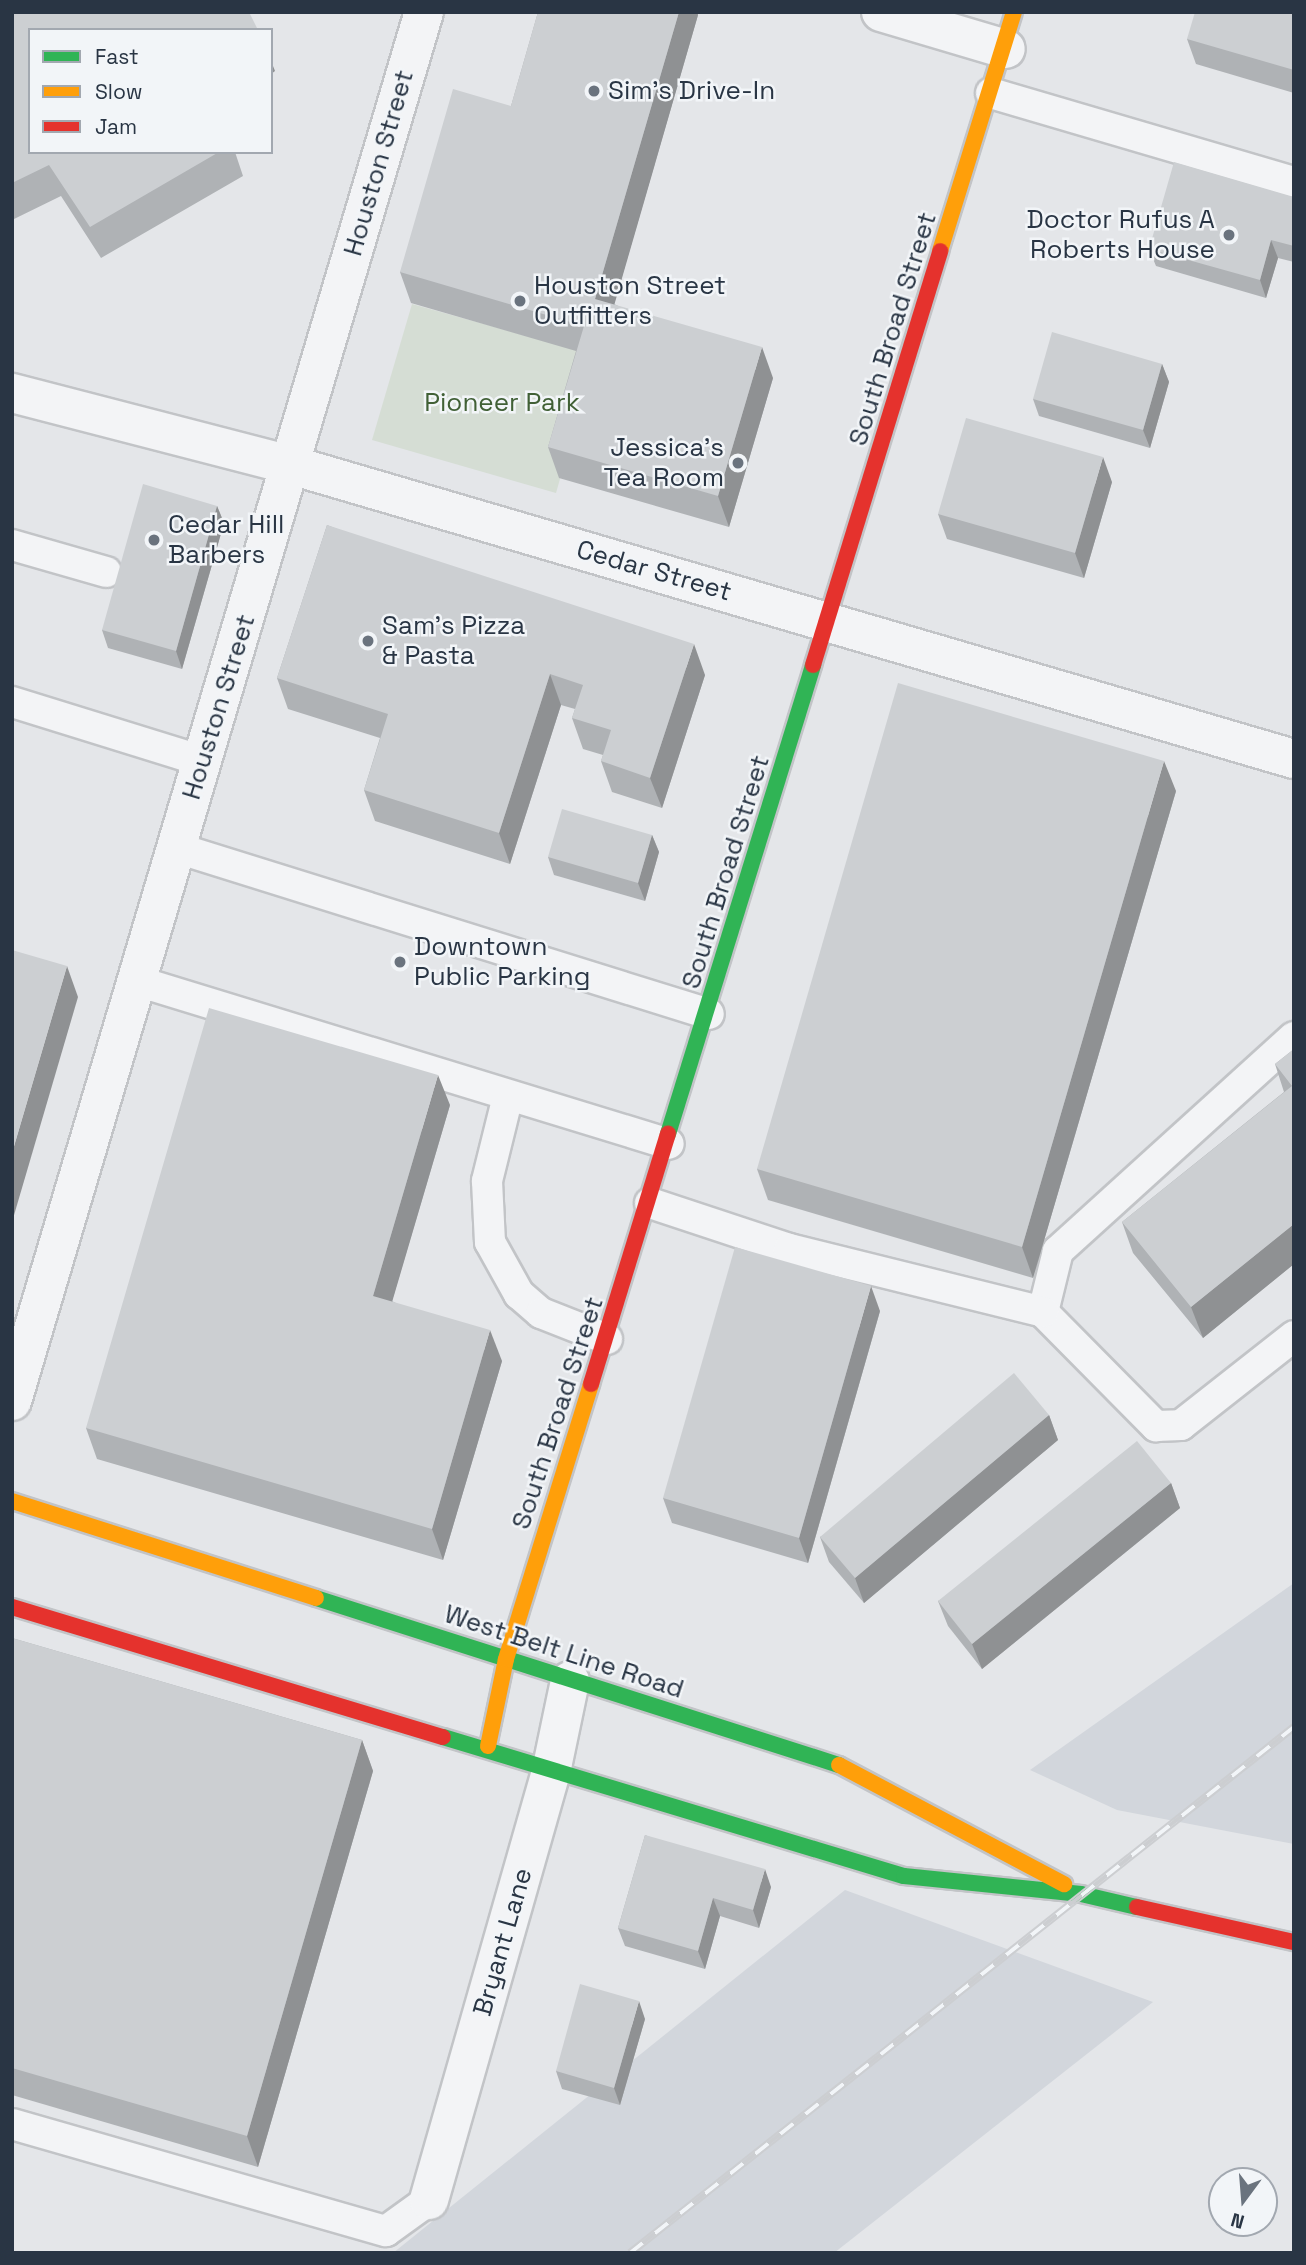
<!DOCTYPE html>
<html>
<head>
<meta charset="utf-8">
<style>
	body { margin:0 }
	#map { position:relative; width:1306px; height:2265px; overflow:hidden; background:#e4e6e9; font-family:"Space Grotesk",sans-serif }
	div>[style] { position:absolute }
	.built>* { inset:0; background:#d2d6dc }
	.green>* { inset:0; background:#d5ddd4 }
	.roads { filter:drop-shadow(2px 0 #c2c4c7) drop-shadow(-2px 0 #c2c4c7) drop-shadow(0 2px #c2c4c7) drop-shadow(0 -2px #c2c4c7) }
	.lane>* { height:30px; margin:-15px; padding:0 15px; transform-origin:15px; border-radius:15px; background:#f3f4f6 }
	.street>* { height:38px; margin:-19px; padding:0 19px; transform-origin:19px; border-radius:19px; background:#f3f4f6 }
	.fast>* { height:16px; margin:-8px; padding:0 8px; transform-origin:8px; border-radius:8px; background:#30b455 }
	.slow>* { height:16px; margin:-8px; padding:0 8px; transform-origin:8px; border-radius:8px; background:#ff9f0a }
	.jam>* { height:16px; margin:-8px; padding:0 8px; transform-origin:8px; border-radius:8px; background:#e5322d }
	.rail>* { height:8px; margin-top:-4px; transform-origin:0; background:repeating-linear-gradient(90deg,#f2f5f8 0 16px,#ccced1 0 32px); box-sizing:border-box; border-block:2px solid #ccced1 }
	.wall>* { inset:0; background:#afb2b5 }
	.shaded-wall>* { inset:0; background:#8f9193 }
	.building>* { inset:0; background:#cccfd2 }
	.dots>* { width:19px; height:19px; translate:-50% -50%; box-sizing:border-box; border:4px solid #f2f5f8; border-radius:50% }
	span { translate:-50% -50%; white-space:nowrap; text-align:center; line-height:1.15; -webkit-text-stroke:5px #f2f5f8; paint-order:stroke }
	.poi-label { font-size:26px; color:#293544 }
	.left { translate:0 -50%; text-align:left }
	.right { translate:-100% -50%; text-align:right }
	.street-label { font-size:26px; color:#293544 }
	.park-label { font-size:26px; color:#416036 }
	.frame { position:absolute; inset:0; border:14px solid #293544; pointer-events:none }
	.legend { position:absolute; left:28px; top:28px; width:245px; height:126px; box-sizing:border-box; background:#f2f5f8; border:2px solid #a2a8b0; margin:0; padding:9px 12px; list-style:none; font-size:21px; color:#293544 }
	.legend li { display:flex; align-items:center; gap:14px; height:35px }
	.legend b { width:35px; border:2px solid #a2a8b0 }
	.north { position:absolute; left:1208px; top:2167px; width:70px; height:70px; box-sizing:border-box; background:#f2f5f8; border:2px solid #a2a8b0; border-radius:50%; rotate:196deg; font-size:19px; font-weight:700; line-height:28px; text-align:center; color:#293544 }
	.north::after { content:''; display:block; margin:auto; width:24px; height:32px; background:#6a737e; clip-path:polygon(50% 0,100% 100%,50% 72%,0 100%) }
</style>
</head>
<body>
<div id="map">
	<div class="built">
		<i style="clip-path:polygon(1294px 1583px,1294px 1844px,1117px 1810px,1030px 1770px)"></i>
		<i style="clip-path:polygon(845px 1890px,1153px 2002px,834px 2253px,393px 2253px)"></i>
	</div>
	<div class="green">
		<i style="clip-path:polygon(412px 304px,595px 355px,556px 493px,372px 440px)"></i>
	</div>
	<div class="roads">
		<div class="lane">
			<i style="left:991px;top:93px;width:316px;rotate:16.4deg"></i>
			<i style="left:12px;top:545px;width:98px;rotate:16deg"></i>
			<i style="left:12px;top:702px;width:200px;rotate:17.2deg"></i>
			<i style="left:177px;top:848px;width:557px;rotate:17.33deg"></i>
			<i style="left:137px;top:981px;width:556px;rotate:17.03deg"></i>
			<i style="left:1294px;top:1037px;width:319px;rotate:137.8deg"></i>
			<i style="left:1058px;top:1251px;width:63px;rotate:103.8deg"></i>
			<i style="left:1043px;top:1312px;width:161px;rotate:45.3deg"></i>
			<i style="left:1156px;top:1426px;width:25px;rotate:-2deg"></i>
			<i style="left:1181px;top:1425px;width:144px;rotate:-38.2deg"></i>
			<i style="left:508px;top:1096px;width:88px;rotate:103.9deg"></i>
			<i style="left:487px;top:1181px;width:61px;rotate:87.2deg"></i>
			<i style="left:490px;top:1242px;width:60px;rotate:60.9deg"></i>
			<i style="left:519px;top:1294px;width:29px;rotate:41deg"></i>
			<i style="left:541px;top:1313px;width:71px;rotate:21.5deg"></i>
			<i style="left:650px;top:1203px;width:146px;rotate:18.3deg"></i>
			<i style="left:789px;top:1249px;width:262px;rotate:13.9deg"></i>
			<i style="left:12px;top:2124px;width:389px;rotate:16deg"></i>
			<i style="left:386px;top:2231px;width:53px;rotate:-35.8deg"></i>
		</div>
		<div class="street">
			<i style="left:881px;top:12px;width:130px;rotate:16.5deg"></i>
			<i style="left:12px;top:393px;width:288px;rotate:14.5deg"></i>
			<i style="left:291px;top:465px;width:1045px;rotate:16.34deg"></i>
			<i style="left:12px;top:1401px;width:1449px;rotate:-73.48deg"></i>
			<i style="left:429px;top:2200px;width:450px;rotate:-74.1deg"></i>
			<i style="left:552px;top:1767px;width:88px;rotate:-78.2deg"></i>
		</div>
		<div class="fast">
			<i style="left:668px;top:1134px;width:491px;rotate:-72.8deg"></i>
			<i style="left:316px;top:1598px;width:549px;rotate:17.71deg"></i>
			<i style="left:443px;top:1737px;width:481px;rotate:16.8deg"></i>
			<i style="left:904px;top:1876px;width:178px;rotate:5.8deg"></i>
			<i style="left:1081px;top:1894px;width:57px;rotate:13.1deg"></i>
		</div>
		<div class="slow">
			<i style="left:940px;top:251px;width:250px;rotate:-72.8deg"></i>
			<i style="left:12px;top:1501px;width:319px;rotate:17.7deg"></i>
			<i style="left:488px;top:1746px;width:89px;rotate:-78.3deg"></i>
			<i style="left:506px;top:1659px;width:288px;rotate:-72.8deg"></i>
			<i style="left:839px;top:1765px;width:255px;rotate:27.9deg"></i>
		</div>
		<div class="jam">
			<i style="left:813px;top:665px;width:433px;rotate:-72.9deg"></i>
			<i style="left:591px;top:1384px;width:262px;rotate:-72.9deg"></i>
			<i style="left:12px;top:1607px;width:450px;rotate:16.8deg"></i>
			<i style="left:1137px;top:1907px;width:161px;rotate:12.6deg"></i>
		</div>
	</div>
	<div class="rail">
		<i style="left:630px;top:2253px;width:847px;rotate:-38.39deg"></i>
	</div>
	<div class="wall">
		<i style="clip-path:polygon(12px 12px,30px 152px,235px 152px,243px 176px,101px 258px,61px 196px,12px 220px)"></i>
		<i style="clip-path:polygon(538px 12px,697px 12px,698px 15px,614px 304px,773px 378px,729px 527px,559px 478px,548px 447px,576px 351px,411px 303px,400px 272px,511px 106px)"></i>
		<i style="clip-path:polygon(1294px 12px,1294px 93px,1196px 64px,1187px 39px)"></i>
		<i style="clip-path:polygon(1294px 197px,1294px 262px,1278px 258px,1266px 298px,1156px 266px,1149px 249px)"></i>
		<i style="clip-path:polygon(1162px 364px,1169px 382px,1150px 448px,1039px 416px,1033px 399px)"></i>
		<i style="clip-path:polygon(1112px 482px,1084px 578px,947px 539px,938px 514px)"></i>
		<i style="clip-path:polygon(217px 506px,224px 523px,182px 669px,108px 648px,102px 630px)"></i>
		<i style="clip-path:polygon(327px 525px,705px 675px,662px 808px,612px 792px,601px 761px,603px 755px,583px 749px,572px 718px,575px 709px,561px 705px,510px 864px,375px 821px,364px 790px,380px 738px,288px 709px,277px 678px)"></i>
		<i style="clip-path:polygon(1176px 791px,1033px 1278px,768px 1200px,757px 1169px)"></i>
		<i style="clip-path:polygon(652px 835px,659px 852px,645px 901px,554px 875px,548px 857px)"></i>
		<i style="clip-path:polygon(1294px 1049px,1294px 1264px,1203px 1338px,1133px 1253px,1122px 1222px,1284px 1092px,1275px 1064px)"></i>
		<i style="clip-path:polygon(450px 1105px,392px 1301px,502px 1361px,443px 1560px,97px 1459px,86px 1428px)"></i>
		<i style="clip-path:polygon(880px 1311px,808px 1563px,672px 1523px,663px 1498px)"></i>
		<i style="clip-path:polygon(1049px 1415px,1058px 1440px,864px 1603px,829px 1562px,820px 1537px)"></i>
		<i style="clip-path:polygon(1171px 1483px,1180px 1508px,982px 1669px,948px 1626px,938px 1601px)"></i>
		<i style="clip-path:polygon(12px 1638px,362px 1740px,373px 1771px,258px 2167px,12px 2095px)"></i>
		<i style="clip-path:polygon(645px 1835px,771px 1887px,759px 1928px,720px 1916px,705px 1969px,625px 1946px,618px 1928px)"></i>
		<i style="clip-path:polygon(645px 2019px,620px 2105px,562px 2089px,556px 2071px)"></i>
	</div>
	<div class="shaded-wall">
		<i style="clip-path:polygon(679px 12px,697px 12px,698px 15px,607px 330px,595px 299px)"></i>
		<i style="clip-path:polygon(271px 61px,275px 71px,271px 74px)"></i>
		<i style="clip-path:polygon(1271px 240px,1278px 258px,1266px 298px,1260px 280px)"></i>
		<i style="clip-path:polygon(762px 347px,773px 378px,729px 527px,718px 496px)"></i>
		<i style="clip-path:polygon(1162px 364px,1169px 382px,1150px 448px,1143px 430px)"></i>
		<i style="clip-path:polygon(1103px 457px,1112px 482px,1084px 578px,1075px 553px)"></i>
		<i style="clip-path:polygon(217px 506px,224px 523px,182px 669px,176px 651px)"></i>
		<i style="clip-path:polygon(694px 644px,705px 675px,662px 808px,650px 778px)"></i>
		<i style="clip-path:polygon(550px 674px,561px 705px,510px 864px,499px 833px)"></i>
		<i style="clip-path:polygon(1164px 761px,1176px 791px,1033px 1278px,1022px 1247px)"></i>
		<i style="clip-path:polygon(652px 835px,659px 852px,645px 901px,638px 883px)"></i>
		<i style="clip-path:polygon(67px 966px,78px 997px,12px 1222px,12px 1153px)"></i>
		<i style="clip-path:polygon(438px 1075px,450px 1105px,385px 1326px,373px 1296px)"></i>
		<i style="clip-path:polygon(1294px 1224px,1294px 1264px,1203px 1338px,1191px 1307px)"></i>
		<i style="clip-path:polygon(871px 1286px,880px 1311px,808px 1563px,799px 1538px)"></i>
		<i style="clip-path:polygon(490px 1330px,502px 1361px,443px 1560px,432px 1529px)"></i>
		<i style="clip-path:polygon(1049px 1415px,1058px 1440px,864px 1603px,855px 1578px)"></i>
		<i style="clip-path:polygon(1171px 1483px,1180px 1508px,982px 1669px,972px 1644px)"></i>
		<i style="clip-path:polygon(362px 1740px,373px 1771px,258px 2167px,247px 2136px)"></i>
		<i style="clip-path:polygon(765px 1869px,771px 1887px,759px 1928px,753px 1910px)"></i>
		<i style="clip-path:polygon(713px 1898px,720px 1916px,705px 1969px,698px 1951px)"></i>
		<i style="clip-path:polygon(639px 2001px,645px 2019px,620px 2105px,614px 2088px)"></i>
	</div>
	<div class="building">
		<i style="clip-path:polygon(12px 12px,249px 12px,258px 30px,30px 30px,30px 152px,219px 152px,90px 227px,49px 165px,12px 183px)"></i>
		<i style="clip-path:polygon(538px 12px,679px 12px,595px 299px,762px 347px,718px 496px,548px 447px,584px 326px,400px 272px,453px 89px,511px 106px)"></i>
		<i style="clip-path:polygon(1195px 12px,1294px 12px,1294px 70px,1187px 39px)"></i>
		<i style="clip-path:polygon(1174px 162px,1294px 197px,1294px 246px,1271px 240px,1260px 280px,1149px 249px)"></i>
		<i style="clip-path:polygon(1052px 332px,1162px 364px,1143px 430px,1033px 399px)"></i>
		<i style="clip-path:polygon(966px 418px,1103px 457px,1075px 553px,938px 514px)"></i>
		<i style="clip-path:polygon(143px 484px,217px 506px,176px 651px,102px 630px)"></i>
		<i style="clip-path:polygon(327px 525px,694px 644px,650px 778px,601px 761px,611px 730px,572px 718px,583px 685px,550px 674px,499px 833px,364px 790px,388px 714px,277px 678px)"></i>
		<i style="clip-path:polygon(898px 683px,1164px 761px,1022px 1247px,757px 1169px)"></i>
		<i style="clip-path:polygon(562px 809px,652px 835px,638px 883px,548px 857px)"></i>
		<i style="clip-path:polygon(12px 950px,67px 966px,12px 1153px)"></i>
		<i style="clip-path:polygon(209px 1008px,438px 1075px,373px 1296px,490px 1330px,432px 1529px,86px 1428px)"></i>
		<i style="clip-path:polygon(1294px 1049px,1294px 1224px,1191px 1307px,1122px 1222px,1292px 1086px,1275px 1064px)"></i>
		<i style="clip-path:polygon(735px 1247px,871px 1286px,799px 1538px,663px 1498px)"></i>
		<i style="clip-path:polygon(1014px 1373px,1049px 1415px,855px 1578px,820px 1537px)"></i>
		<i style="clip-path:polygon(1137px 1441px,1171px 1483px,972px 1644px,938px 1601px)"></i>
		<i style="clip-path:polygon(12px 1638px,362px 1740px,247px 2136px,12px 2068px)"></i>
		<i style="clip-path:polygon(645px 1835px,765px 1869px,753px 1910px,713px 1898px,698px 1951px,618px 1928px)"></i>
		<i style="clip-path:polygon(580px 1984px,639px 2001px,614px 2088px,556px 2071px)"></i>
	</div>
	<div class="dots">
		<i style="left:594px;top:91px;background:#6a737e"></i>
		<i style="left:1229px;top:235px;background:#6a737e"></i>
		<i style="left:520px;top:301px;background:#6a737e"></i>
		<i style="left:738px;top:463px;background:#6a737e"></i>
		<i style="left:154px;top:540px;background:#6a737e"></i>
		<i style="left:368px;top:641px;background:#6a737e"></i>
		<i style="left:400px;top:962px;background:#6a737e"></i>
	</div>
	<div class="poi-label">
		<span class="left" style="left:608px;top:91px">Sim's Drive-In</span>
		<span class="right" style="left:1215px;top:235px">Doctor Rufus A<br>Roberts House</span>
		<span class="left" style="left:534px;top:301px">Houston Street<br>Outfitters</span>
		<span class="right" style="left:724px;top:463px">Jessica's<br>Tea Room</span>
		<span class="left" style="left:168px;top:540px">Cedar Hill<br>Barbers</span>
		<span class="left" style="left:382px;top:641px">Sam's Pizza<br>&amp; Pasta</span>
		<span class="left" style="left:414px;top:962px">Downtown<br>Public Parking</span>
	</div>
	<div class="street-label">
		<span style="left:379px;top:163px;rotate:-74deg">Houston Street</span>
		<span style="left:893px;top:329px;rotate:-73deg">South Broad Street</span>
		<span style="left:654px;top:571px;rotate:16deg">Cedar Street</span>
		<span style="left:219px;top:707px;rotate:-73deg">Houston Street</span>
		<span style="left:726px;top:872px;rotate:-73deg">South Broad Street</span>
		<span style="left:558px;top:1413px;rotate:-72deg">South Broad Street</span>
		<span style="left:564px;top:1652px;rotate:18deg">West Belt Line Road</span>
		<span style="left:503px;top:1942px;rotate:-74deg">Bryant Lane</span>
	</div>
	<div class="park-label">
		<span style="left:502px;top:403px">Pioneer Park</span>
	</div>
	<div class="frame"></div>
	<ul class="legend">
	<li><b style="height:9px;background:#30b455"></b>Fast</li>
	<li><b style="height:9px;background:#ff9f0a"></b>Slow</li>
	<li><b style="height:9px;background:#e5322d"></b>Jam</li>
	</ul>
	<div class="north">N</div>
</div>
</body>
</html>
